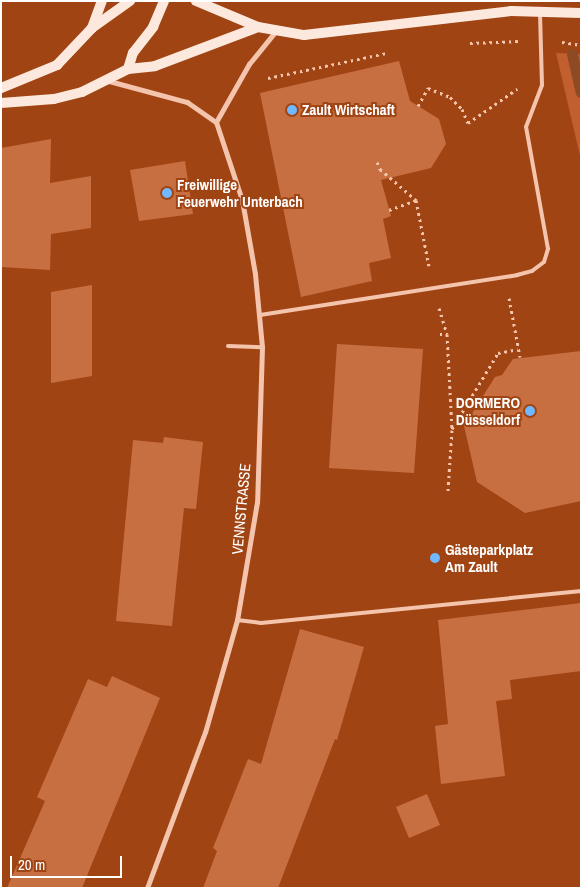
<!DOCTYPE html>
<html>
<head>
<meta charset="utf-8">
<style>
	body { margin:0 }
	#map { position:relative; width:582px; height:889px; overflow:hidden; background:#a04414; font-family:"Archivo Narrow",sans-serif }
	div>[style] { position:absolute }
	.green>* { inset:0; background:#c15f2e }
	.stream>* { height:11px; margin:-5.5px; padding:0 5.5px; transform-origin:5.5px; border-radius:5.5px; background:#8e4a24 }
	.building>* { inset:0; background:#c86f41 }
	.path>* { height:3px; margin-top:-1.5px; transform-origin:0; background:repeating-linear-gradient(90deg,#f4c4ad 0 2.5px,transparent 0 6.5px) }
	.lane>* { height:4px; margin:-2px; padding:0 2px; transform-origin:2px; border-radius:2px; background:#f4c4ad }
	.street>* { height:5px; margin:-2.5px; padding:0 2.5px; transform-origin:2.5px; border-radius:2.5px; background:#f4c4ad }
	.secondary>* { height:10px; margin:-5px; padding:0 5px; transform-origin:5px; border-radius:5px; background:#fde8dd }
	.dots>* { width:14px; height:14px; translate:-50% -50%; box-sizing:border-box; border:2px solid #a04414; border-radius:50% }
	span { translate:-50% -50%; white-space:nowrap; text-align:center; line-height:1.15; -webkit-text-stroke:4px #a04414; paint-order:stroke }
	.poi-label { font-size:15px; color:#fff; font-weight:700 }
	.left { translate:0 -50%; text-align:left }
	.right { translate:-100% -50%; text-align:right }
	.street-label { font-size:15px; color:#fff }
	.frame { position:absolute; inset:0; border:2px solid #fff; pointer-events:none }
	.scale { position:absolute; left:10px; top:856px; width:112px; height:22px; box-sizing:border-box; border:2px solid #fff; border-top:0; padding-left:6px; font-size:15px; line-height:18px; white-space:nowrap; color:#fff; -webkit-text-stroke:4px #a04414; paint-order:stroke }
</style>
</head>
<body>
<div id="map">
	<div class="green">
		<i style="clip-path:polygon(556px 53px,581px 54px,581px 160px)"></i>
	</div>
	<div class="stream">
		<i style="left:572px;top:54px;width:39px;rotate:77deg"></i>
	</div>
	<div class="building">
		<i style="clip-path:polygon(399px 61px,410px 101px,439px 119px,446px 144px,431px 168px,381px 180px,391px 216px,383px 219px,391px 258px,369px 263px,372px 281px,301px 297px,260px 93px)"></i>
		<i style="clip-path:polygon(51px 139px,50px 183px,91px 176px,91px 228px,51px 234px,50px 270px,1px 267px,1px 148px)"></i>
		<i style="clip-path:polygon(185px 161px,193px 214px,139px 221px,130px 170px)"></i>
		<i style="clip-path:polygon(92px 285px,92px 376px,51px 383px,51px 292px)"></i>
		<i style="clip-path:polygon(337px 344px,423px 349px,414px 473px,329px 468px)"></i>
		<i style="clip-path:polygon(581px 351px,581px 501px,525px 513px,477px 482px,464px 426px,495px 377px,502px 375px,513px 359px)"></i>
		<i style="clip-path:polygon(164px 437px,203px 442px,196px 509px,184px 508px,172px 626px,116px 621px,133px 440px,163px 443px)"></i>
		<i style="clip-path:polygon(581px 603px,581px 671px,510px 680px,512px 699px,496px 701px,505px 776px,441px 784px,435px 726px,448px 724px,438px 620px)"></i>
		<i style="clip-path:polygon(300px 629px,364px 647px,337px 740px,335px 739px,278px 888px,203px 888px,217px 851px,213px 848px,248px 759px,261px 764px)"></i>
		<i style="clip-path:polygon(112px 676px,160px 698px,82px 888px,7px 888px,45px 801px,37px 797px,88px 679px,107px 687px)"></i>
		<i style="clip-path:polygon(427px 794px,440px 825px,409px 838px,396px 807px)"></i>
	</div>
	<div class="path">
		<i style="left:562px;top:42px;width:19px;rotate:9deg"></i>
		<i style="left:470px;top:43px;width:49px;rotate:-2.3deg"></i>
		<i style="left:268px;top:78px;width:122px;rotate:-11.9deg"></i>
		<i style="left:418px;top:106px;width:21px;rotate:-61deg"></i>
		<i style="left:428px;top:88px;width:24px;rotate:22deg"></i>
		<i style="left:450px;top:97px;width:17px;rotate:45deg"></i>
		<i style="left:462px;top:109px;width:15px;rotate:67deg"></i>
		<i style="left:468px;top:123px;width:60px;rotate:-34.8deg"></i>
		<i style="left:377px;top:162px;width:8px;rotate:67deg"></i>
		<i style="left:380px;top:169px;width:48px;rotate:40.7deg"></i>
		<i style="left:416px;top:200px;width:67px;rotate:78.9deg"></i>
		<i style="left:389px;top:210px;width:29px;rotate:-20deg"></i>
		<i style="left:509px;top:298px;width:60px;rotate:79.4deg"></i>
		<i style="left:439px;top:308px;width:27px;rotate:73deg"></i>
		<i style="left:447px;top:334px;width:96px;rotate:87deg"></i>
		<i style="left:452px;top:430px;width:61px;rotate:93.8deg"></i>
		<i style="left:440px;top:334px;width:7px"></i>
		<i style="left:452px;top:429px;width:89px;rotate:-58.8deg"></i>
		<i style="left:498px;top:353px;width:20px;rotate:-11deg"></i>
	</div>
	<div class="lane">
		<i style="left:260px;top:315px;width:260px;rotate:-8.8deg"></i>
		<i style="left:517px;top:275px;width:16px;rotate:-15deg"></i>
		<i style="left:532px;top:271px;width:15px;rotate:-37deg"></i>
		<i style="left:544px;top:262px;width:14px;rotate:-73deg"></i>
		<i style="left:548px;top:249px;width:124px;rotate:-100.2deg"></i>
		<i style="left:526px;top:127px;width:45px;rotate:-69.1deg"></i>
		<i style="left:542px;top:85px;width:72px;rotate:-91.6deg"></i>
		<i style="left:228px;top:346px;width:34px;rotate:2deg"></i>
		<i style="left:237px;top:620px;width:24px;rotate:7deg"></i>
		<i style="left:261px;top:623px;width:322px;rotate:-5.7deg"></i>
	</div>
	<div class="street">
		<i style="left:109px;top:81px;width:81px;rotate:15.1deg"></i>
		<i style="left:187px;top:102px;width:35px;rotate:35deg"></i>
		<i style="left:216px;top:122px;width:82px;rotate:71.6deg"></i>
		<i style="left:242px;top:200px;width:75px;rotate:80deg"></i>
		<i style="left:255px;top:274px;width:73px;rotate:84.5deg"></i>
		<i style="left:262px;top:347px;width:155px;rotate:91.8deg"></i>
		<i style="left:257px;top:502px;width:120px;rotate:99.6deg"></i>
		<i style="left:237px;top:620px;width:116px;rotate:105.9deg"></i>
		<i style="left:205px;top:732px;width:166px;rotate:110.4deg"></i>
		<i style="left:216px;top:122px;width:67px;rotate:-60.4deg"></i>
		<i style="left:249px;top:64px;width:41px;rotate:-50.9deg"></i>
	</div>
	<div class="secondary">
		<i style="left:196px;top:1px;width:67px;rotate:22.8deg"></i>
		<i style="left:258px;top:27px;width:47px;rotate:9.9deg"></i>
		<i style="left:304px;top:35px;width:208px;rotate:-6.6deg"></i>
		<i style="left:511px;top:11px;width:70px;rotate:1.6deg"></i>
		<i style="left:92px;top:28px;width:29px;rotate:-70deg"></i>
		<i style="left:128px;top:69px;width:17px;rotate:-73deg"></i>
		<i style="left:133px;top:53px;width:33px;rotate:-52deg"></i>
		<i style="left:153px;top:27px;width:28px;rotate:-67deg"></i>
		<i style="left:1px;top:88px;width:61px;rotate:-22.3deg"></i>
		<i style="left:57px;top:65px;width:51px;rotate:-46.6deg"></i>
		<i style="left:92px;top:28px;width:47px;rotate:-35.4deg"></i>
		<i style="left:1px;top:103px;width:53px;rotate:-4.3deg"></i>
		<i style="left:54px;top:99px;width:29px;rotate:-14deg"></i>
		<i style="left:82px;top:92px;width:51px;rotate:-26.6deg"></i>
		<i style="left:128px;top:69px;width:27px;rotate:-6deg"></i>
		<i style="left:155px;top:66px;width:110px;rotate:-20.7deg"></i>
	</div>
	<div class="dots">
		<i style="left:292px;top:110px;background:#70b8ff"></i>
		<i style="left:167px;top:193px;background:#70b8ff"></i>
		<i style="left:530px;top:411px;background:#70b8ff"></i>
		<i style="left:435px;top:558px;background:#70b8ff"></i>
	</div>
	<div class="poi-label">
		<span class="left" style="left:302px;top:110px">Zault Wirtschaft</span>
		<span class="left" style="left:177px;top:193px">Freiwillige<br>Feuerwehr Unterbach</span>
		<span class="right" style="left:520px;top:411px">DORMERO<br>Düsseldorf</span>
		<span class="left" style="left:445px;top:558px">Gästeparkplatz<br>Am Zault</span>
	</div>
	<div class="street-label">
		<span style="left:241px;top:509px;rotate:-85deg">VENNSTRASSE</span>
	</div>
	<div class="frame"></div>
	<div class="scale">20 m</div>
</div>
</body>
</html>
